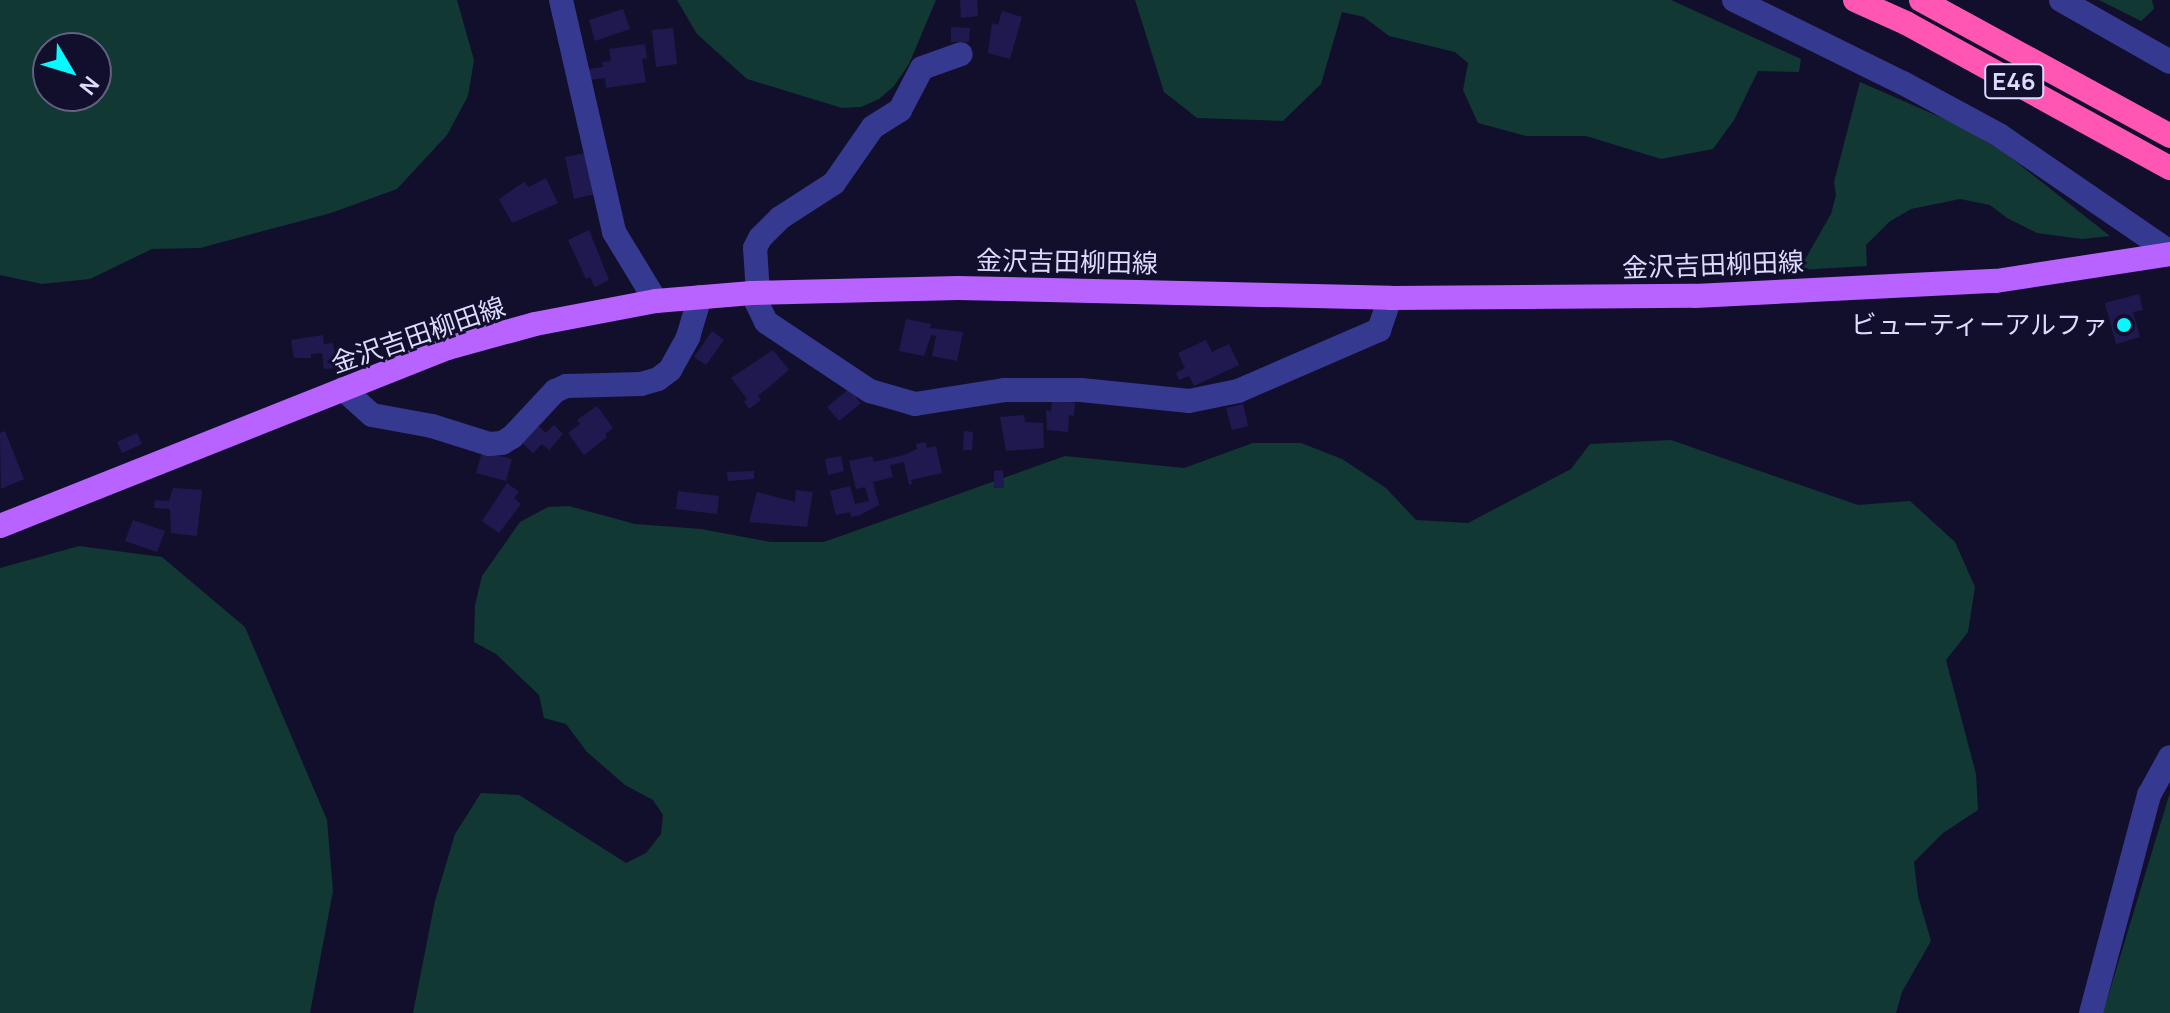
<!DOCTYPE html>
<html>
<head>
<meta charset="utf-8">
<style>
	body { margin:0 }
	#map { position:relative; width:2170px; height:1013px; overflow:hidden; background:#120f2d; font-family:Manrope,"Noto Sans JP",sans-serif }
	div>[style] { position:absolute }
	.green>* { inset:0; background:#113833 }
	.building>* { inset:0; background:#201950 }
	.minor>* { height:24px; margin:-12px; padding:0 12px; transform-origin:12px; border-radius:12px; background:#363990 }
	.major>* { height:24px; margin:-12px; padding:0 12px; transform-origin:12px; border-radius:12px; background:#b862ff }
	.highway>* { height:24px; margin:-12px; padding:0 12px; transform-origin:12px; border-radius:12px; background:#ff56b3 }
	.dots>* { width:22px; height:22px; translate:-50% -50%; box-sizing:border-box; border:4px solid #120f2d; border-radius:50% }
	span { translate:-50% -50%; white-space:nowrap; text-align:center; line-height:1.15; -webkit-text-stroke:6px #120f2d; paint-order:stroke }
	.shield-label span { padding:2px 6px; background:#120f2d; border:2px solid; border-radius:6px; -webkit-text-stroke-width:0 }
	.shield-label { font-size:24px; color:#dcdbff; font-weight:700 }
	.street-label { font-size:26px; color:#dcdbff }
	.poi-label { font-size:26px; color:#dcdbff }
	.right { translate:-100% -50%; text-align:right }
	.north { position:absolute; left:32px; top:32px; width:80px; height:80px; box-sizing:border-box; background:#120f2d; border:2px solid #636181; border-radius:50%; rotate:128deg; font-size:22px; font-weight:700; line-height:32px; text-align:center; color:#dcdbff }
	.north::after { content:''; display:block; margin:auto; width:28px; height:36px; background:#07f9ff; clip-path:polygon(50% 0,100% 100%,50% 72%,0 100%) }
</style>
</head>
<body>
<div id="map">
	<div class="green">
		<i style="clip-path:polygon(evenodd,0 0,457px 0,474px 60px,468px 96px,447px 135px,397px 189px,331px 213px,200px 248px,152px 249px,90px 279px,42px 284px,0 275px,0 0,48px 48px,96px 48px,96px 96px,48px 96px,48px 48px)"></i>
		<i style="clip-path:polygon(677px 0,936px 0,909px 64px,894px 86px,879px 99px,861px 107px,842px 108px,747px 79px,697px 34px)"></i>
		<i style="clip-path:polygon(1135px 0,1671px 0,1801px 59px,1799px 72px,1758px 71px,1734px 120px,1713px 149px,1661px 159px,1586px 136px,1526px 136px,1478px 123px,1463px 90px,1468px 63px,1455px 52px,1389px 36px,1364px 17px,1342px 12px,1321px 84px,1283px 121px,1197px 118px,1164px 92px)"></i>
		<i style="clip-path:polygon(2099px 0,2152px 0,2154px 9px,2141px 21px)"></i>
		<i style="clip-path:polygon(1860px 82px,1956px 124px,2005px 153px,2110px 236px,2082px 239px,2037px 233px,2007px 218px,1990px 205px,1960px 199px,1911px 209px,1889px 222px,1866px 245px,1867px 266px,1799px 270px,1831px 214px,1836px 195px,1834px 182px)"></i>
		<i style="clip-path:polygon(1671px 440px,1858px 505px,1910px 501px,1955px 542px,1975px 587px,1968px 632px,1946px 660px,1976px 774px,1978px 810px,1943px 833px,1914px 862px,1918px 896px,1931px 941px,1902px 992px,1896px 1013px,413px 1013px,435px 901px,455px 834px,481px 793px,519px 795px,626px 863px,646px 853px,661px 834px,663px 815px,653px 800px,625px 785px,587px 752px,566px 724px,544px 718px,539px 695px,496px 654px,474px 642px,475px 605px,482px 576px,520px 522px,548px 507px,569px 506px,635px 524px,701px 529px,771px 542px,824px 542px,1065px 456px,1184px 468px,1253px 443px,1301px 443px,1342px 459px,1386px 488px,1416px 520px,1468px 523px,1571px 469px,1590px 444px)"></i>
		<i style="clip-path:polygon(79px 546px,162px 557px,245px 627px,327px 820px,333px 891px,310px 1013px,0 1013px,0 568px)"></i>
		<i style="clip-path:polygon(2170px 793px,2170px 1013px,2103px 1013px,2168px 799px)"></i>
	</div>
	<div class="building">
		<i style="clip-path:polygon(960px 0,977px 0,978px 16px,961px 18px)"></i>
		<i style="clip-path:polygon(623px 9px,630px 29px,595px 41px,589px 20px)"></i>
		<i style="clip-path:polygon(1002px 11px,1022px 17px,1010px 59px,988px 53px,992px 23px,998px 25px)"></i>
		<i style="clip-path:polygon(951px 27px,970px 28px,969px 42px,951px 42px)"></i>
		<i style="clip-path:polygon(673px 28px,677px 64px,656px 67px,652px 30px)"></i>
		<i style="clip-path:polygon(645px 44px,647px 58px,642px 59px,646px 82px,606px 88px,605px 78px,589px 80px,588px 69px,603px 67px,602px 62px,611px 61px,609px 49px)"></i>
		<i style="clip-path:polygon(586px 153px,595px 194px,574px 199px,565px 157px)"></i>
		<i style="clip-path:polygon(546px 178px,558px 203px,512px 223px,499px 199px,524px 182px,529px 187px)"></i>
		<i style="clip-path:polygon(589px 230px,609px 280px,595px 287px,590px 277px,586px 279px,568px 240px)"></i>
		<i style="clip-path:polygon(2139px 294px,2143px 310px,2133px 312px,2140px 337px,2116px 344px,2105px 303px)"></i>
		<i style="clip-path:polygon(906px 319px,931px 324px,930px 328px,963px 332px,957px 361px,932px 356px,936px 336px,931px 335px,924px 356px,899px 351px)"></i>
		<i style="clip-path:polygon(712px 331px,724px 340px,706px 365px,694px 357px)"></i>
		<i style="clip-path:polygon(323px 335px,324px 344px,333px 343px,337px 368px,324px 369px,322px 353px,311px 354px,311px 358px,294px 358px,291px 340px)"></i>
		<i style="clip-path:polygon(1206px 340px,1212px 352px,1229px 344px,1239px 365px,1194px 386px,1189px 376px,1179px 380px,1176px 373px,1185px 368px,1178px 353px)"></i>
		<i style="clip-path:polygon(773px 350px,789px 370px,758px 396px,761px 400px,749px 409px,744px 402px,747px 399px,731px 378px)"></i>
		<i style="clip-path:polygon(849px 389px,859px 396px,856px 398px,861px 403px,839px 421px,827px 407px)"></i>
		<i style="clip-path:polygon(1052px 400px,1075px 403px,1074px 416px,1069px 415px,1068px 432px,1047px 430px,1046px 410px,1051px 411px)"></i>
		<i style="clip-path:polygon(1243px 404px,1248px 426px,1232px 430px,1226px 408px)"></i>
		<i style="clip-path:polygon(597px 406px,613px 428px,605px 434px,607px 437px,584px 455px,568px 433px,580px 424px,577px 420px)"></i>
		<i style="clip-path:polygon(1024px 415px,1025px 422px,1043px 423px,1044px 448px,1006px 451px,1000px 417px)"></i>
		<i style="clip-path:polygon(535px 423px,546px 433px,554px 425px,563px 434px,549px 450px,542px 444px,533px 453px,519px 440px)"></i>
		<i style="clip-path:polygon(5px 431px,24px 479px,1px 489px,0 433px)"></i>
		<i style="clip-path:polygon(964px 431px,973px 432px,972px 450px,963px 450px)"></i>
		<i style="clip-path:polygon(137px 433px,142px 444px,122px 453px,117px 442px)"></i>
		<i style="clip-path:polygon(926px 442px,927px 448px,936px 446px,942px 473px,911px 480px,912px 484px,909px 485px,904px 462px,890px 465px,893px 477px,873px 482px,879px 505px,860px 515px,851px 517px,850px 512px,836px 515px,830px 491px,850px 486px,855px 504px,869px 501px,865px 487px,856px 489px,849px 461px,872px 456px,874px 462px,904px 455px,917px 449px,916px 444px)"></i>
		<i style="clip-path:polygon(482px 452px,512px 459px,506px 481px,476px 473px)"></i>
		<i style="clip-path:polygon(841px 456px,844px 471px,828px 475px,825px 459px)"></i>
		<i style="clip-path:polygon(1003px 470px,1004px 488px,994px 488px,994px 471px)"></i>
		<i style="clip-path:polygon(754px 471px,754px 479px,728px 481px,727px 472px)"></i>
		<i style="clip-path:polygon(507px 483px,519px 492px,514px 498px,521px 504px,499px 533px,482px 521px)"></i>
		<i style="clip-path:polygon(173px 488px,202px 490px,197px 536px,171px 533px,170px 509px,154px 508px,155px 500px,169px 501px)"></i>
		<i style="clip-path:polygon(796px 490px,813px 492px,807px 527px,749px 522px,757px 492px,795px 502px)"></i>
		<i style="clip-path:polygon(678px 491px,719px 496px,717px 514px,676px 509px)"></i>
		<i style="clip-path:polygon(133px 520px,165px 531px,157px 552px,125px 541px)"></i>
	</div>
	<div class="minor">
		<i style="left:561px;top:0;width:238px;rotate:77.1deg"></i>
		<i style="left:614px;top:232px;width:81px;rotate:58.7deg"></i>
		<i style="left:1734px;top:0;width:188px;rotate:26.2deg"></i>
		<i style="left:1903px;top:83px;width:109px;rotate:28.4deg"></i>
		<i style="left:1999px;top:135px;width:207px;rotate:34.4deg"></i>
		<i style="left:2061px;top:0;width:125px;rotate:29.6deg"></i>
		<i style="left:752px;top:293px;width:32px;rotate:64deg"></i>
		<i style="left:766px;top:322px;width:125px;rotate:33.6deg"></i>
		<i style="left:870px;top:391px;width:47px;rotate:16.1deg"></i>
		<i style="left:915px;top:404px;width:90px;rotate:-8.9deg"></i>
		<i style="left:1004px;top:390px;width:77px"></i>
		<i style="left:1081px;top:390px;width:109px;rotate:5.8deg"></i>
		<i style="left:1189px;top:401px;width:50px;rotate:-11.5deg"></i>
		<i style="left:1238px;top:391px;width:154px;rotate:-23.4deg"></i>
		<i style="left:1379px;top:330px;width:34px;rotate:-71deg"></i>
		<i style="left:758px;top:293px;width:45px;rotate:-93.8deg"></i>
		<i style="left:755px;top:248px;width:11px;rotate:-63deg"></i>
		<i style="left:760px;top:238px;width:28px;rotate:-45deg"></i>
		<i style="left:780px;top:218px;width:64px;rotate:-32.9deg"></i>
		<i style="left:834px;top:183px;width:68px;rotate:-55.1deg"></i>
		<i style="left:873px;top:127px;width:32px;rotate:-32deg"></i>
		<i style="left:900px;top:110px;width:47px;rotate:-62.4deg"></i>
		<i style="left:922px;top:68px;width:41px;rotate:-19.7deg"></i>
		<i style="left:343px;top:389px;width:39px;rotate:42deg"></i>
		<i style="left:372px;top:415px;width:61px;rotate:10.4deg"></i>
		<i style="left:432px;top:426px;width:60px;rotate:17.5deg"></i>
		<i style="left:489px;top:444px;width:13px;rotate:-4deg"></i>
		<i style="left:502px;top:443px;width:12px;rotate:-31deg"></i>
		<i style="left:512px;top:437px;width:63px;rotate:-46.9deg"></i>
		<i style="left:555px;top:391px;width:12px;rotate:-24deg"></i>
		<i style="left:566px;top:386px;width:75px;rotate:-1.5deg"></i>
		<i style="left:641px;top:384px;width:18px;rotate:-16deg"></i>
		<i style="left:658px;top:379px;width:15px;rotate:-37deg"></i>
		<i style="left:670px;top:370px;width:38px;rotate:-61deg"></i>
		<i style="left:688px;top:337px;width:42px;rotate:-73.3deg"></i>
		<i style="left:2091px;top:1013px;width:226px;rotate:-75.1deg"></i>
		<i style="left:2149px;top:795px;width:43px;rotate:-61.1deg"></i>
	</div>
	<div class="major">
		<i style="left:0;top:526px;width:482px;rotate:-21.7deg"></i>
		<i style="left:448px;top:348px;width:90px;rotate:-15.4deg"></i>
		<i style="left:535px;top:324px;width:123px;rotate:-10.8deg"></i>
		<i style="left:656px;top:301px;width:96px;rotate:-4.8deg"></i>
		<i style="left:752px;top:293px;width:206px;rotate:-1.4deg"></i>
		<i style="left:958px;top:288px;width:432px;rotate:1.3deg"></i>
		<i style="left:1390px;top:298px;width:305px;rotate:-0.4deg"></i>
		<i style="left:1695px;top:296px;width:301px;rotate:-2.9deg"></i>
		<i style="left:1996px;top:281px;width:176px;rotate:-8.8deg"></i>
	</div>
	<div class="highway">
		<i style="left:1855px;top:0;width:56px;rotate:24.3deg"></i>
		<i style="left:1906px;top:23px;width:301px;rotate:28.8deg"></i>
		<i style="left:1921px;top:0;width:284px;rotate:28.6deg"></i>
	</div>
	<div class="dots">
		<i style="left:2124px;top:325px;background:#07f9ff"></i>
	</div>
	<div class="shield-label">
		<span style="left:2014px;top:81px">E46</span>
	</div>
	<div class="street-label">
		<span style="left:1067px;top:262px;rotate:1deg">金沢吉田柳田線</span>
		<span style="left:1713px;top:265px;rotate:-2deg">金沢吉田柳田線</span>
		<span style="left:418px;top:335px;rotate:-19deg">金沢吉田柳田線</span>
	</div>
	<div class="poi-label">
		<span class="right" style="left:2108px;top:325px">ビューティーアルファ</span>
	</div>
	<div class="north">N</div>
</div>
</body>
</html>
